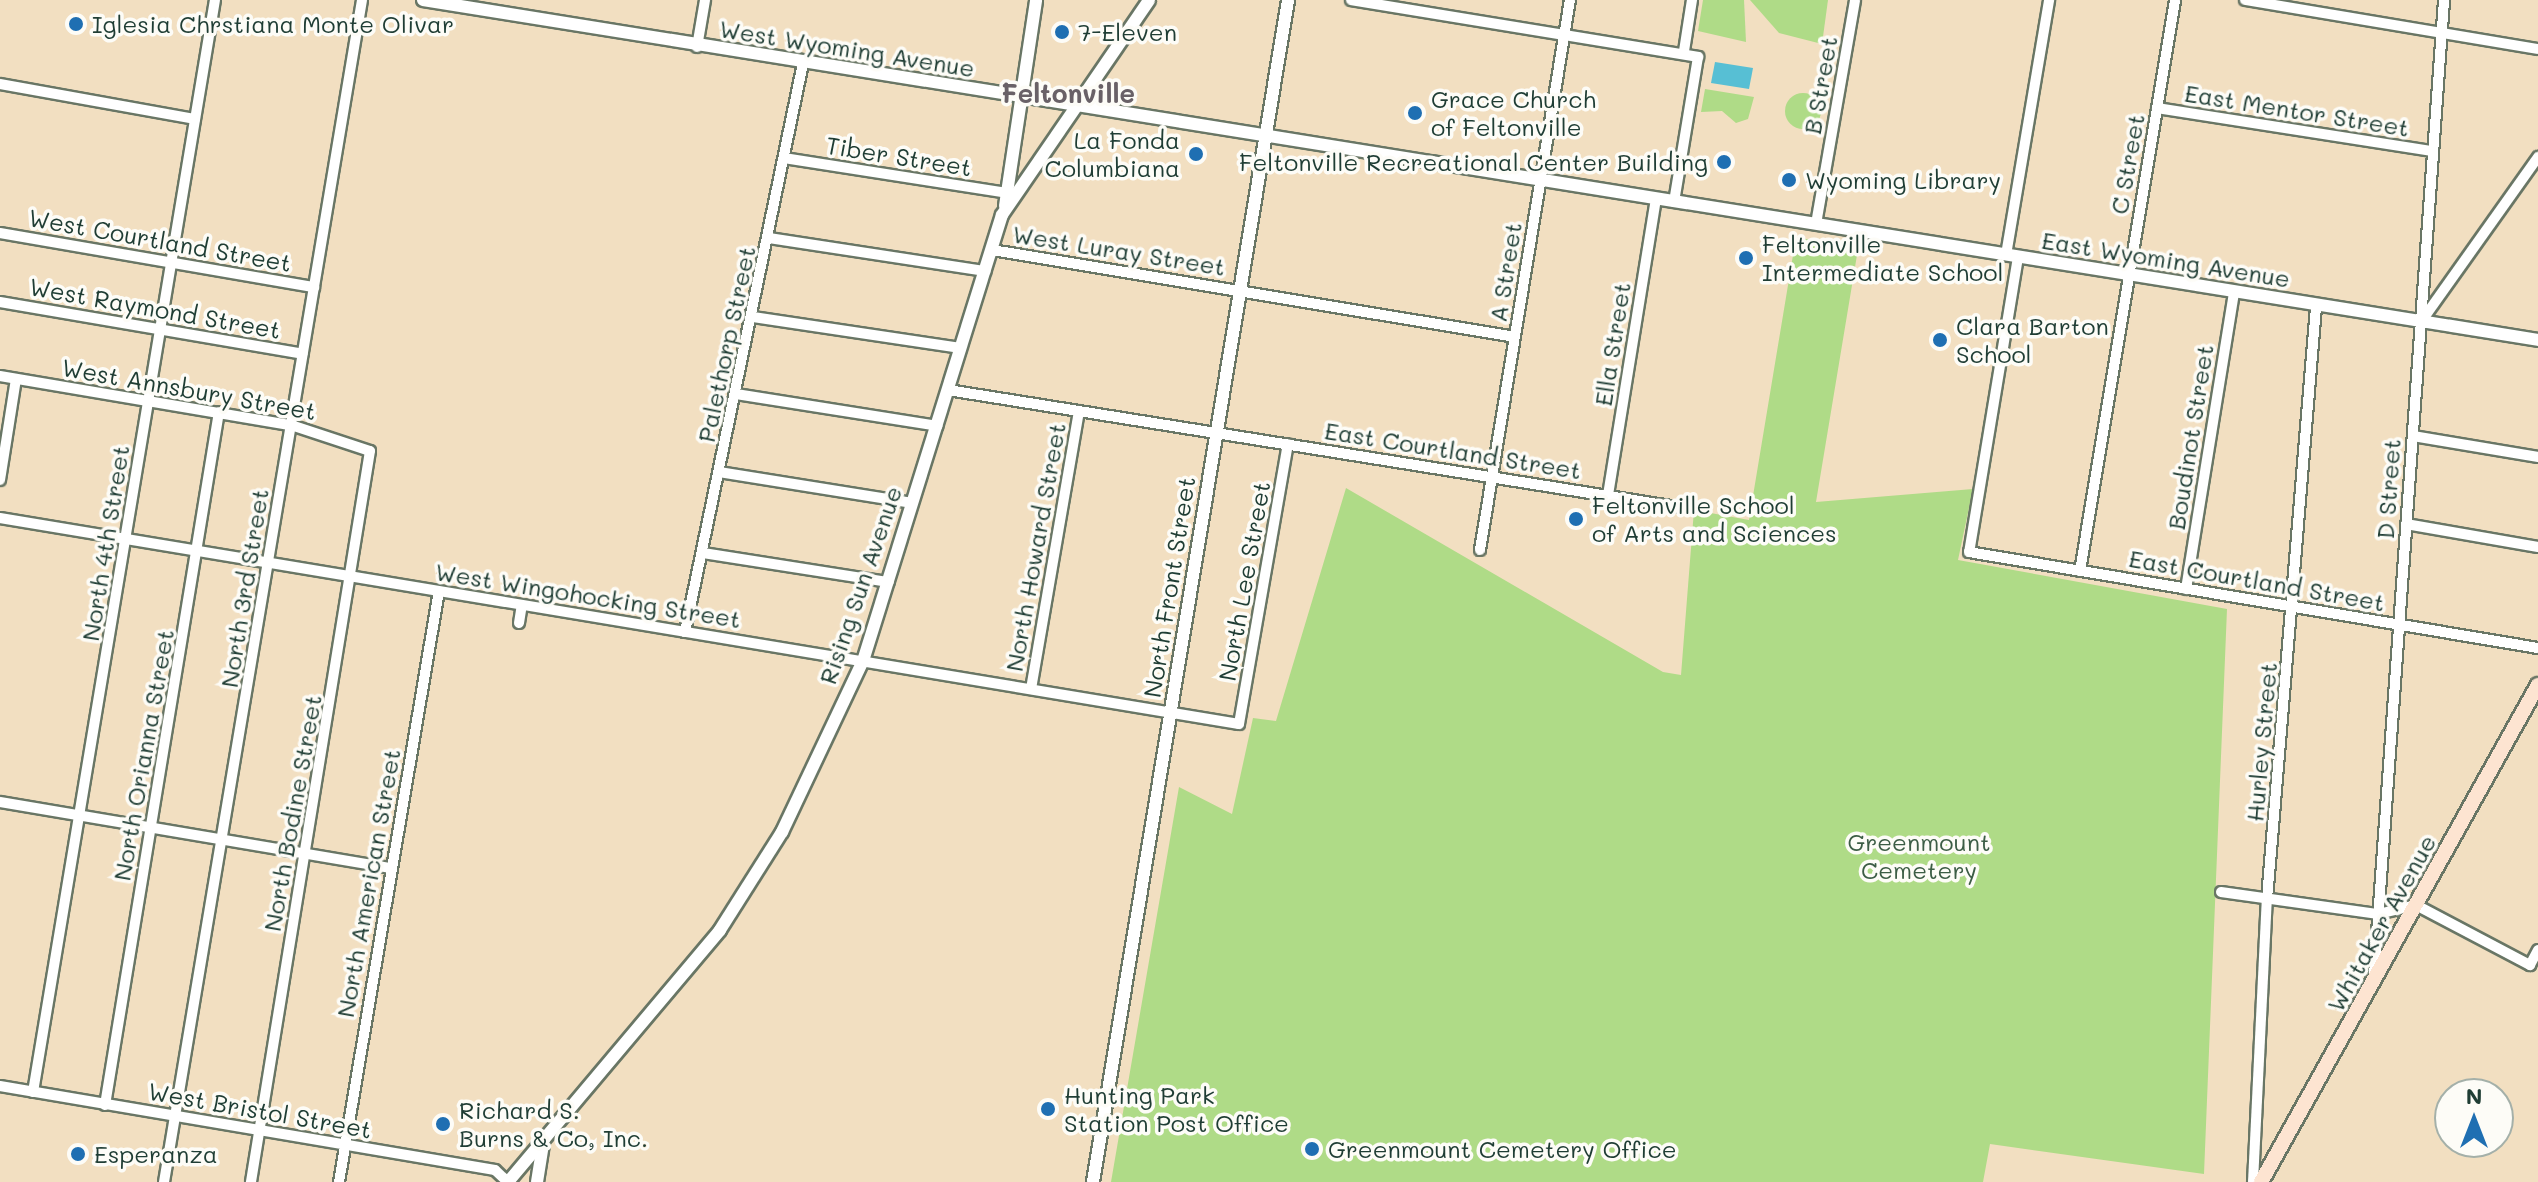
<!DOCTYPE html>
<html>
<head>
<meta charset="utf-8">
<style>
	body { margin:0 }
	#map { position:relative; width:2538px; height:1182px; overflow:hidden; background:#f2dfc1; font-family:Mali,sans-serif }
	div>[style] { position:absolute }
	.green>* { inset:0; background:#afdb87 }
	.round { border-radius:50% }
	.water>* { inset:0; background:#57bfd4 }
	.roads { filter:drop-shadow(2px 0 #697665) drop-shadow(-2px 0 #697665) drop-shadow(0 2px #697665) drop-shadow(0 -2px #697665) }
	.minor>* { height:10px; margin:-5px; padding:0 5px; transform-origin:5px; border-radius:5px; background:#fff }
	.tertiary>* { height:12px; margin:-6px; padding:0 6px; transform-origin:6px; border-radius:6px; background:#fff }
	.secondary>* { height:14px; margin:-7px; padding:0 7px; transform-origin:7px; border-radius:7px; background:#fde4d1 }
	.dots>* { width:22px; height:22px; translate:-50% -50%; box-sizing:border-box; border:4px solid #fdfcf7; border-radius:50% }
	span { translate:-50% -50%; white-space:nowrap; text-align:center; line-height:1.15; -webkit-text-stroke:7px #fdfcf7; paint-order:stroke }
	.poi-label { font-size:24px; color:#1f3d34 }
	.left { translate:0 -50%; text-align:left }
	.right { translate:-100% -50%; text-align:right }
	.street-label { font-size:24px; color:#1f3d34 }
	.park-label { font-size:24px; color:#3c5d45 }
	.neighbourhood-label { font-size:26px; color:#696167; font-weight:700 }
	.north { position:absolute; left:2434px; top:1078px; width:80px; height:80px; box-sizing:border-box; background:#fdfcf7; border:2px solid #a4b0a9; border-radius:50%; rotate:0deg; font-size:22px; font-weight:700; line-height:32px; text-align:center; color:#1f3d34 }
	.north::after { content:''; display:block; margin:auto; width:28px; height:36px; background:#1f6fb2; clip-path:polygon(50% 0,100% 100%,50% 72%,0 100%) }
</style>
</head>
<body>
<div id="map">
	<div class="green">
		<i style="clip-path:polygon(1703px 0,1744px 0,1746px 42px,1698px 31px)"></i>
		<i style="clip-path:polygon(1750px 0,1828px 0,1822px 44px,1779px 33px)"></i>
		<i style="clip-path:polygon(1705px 89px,1754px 97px,1748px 119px,1736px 123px,1722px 111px,1701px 112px)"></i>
		<i class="round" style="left:1785px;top:93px;width:36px;height:36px"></i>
		<i style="clip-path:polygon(1796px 237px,1858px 249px,1816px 502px,1973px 489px,1958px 560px,2227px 609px,2204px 1174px,1990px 1144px,1983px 1182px,1111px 1182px,1179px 787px,1232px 814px,1253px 718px,1276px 721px,1346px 488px,1663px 672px,1681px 675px,1694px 510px,1749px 520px)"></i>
	</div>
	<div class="water">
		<i style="clip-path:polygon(1715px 62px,1753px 68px,1749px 89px,1711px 83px)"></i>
	</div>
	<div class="roads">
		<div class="minor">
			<i style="left:1351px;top:0;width:352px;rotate:9.3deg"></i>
			<i style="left:1698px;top:57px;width:147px;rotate:99.4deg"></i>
			<i style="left:2245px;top:0;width:297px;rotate:9.5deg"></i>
			<i style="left:697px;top:47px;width:48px;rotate:-80.3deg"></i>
			<i style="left:1684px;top:51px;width:52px;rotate:-81.1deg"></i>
			<i style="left:0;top:84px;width:198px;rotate:10.2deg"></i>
			<i style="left:2157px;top:108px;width:277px;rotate:8.9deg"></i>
			<i style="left:784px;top:158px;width:227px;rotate:8.9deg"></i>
			<i style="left:1816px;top:224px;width:227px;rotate:-80.1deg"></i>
			<i style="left:0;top:233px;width:319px;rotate:9.8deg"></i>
			<i style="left:769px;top:238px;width:219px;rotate:8.7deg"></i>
			<i style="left:992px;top:250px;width:530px;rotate:9.44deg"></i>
			<i style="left:2006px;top:255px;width:259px;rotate:-80.4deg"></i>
			<i style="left:2018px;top:257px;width:299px;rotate:99.4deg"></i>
			<i style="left:1969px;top:552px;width:577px;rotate:9.58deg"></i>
			<i style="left:0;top:302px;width:307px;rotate:9.7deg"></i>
			<i style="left:753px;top:317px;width:210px;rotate:8.5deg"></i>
			<i style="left:2423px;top:319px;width:199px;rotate:-54.6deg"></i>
			<i style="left:0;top:376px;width:295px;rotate:9.6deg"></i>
			<i style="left:291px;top:425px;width:83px;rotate:18.2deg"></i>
			<i style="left:370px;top:451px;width:741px;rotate:99.25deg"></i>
			<i style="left:948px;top:390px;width:744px;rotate:9.12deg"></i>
			<i style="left:736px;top:394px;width:204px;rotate:9deg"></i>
			<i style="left:2413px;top:436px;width:127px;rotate:9.5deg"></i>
			<i style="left:719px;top:472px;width:196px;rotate:9.1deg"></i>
			<i style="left:0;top:480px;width:102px;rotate:-81deg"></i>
			<i style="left:1608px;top:495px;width:300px;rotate:-80.8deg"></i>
			<i style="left:0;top:518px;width:1256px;rotate:9.44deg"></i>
			<i style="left:1239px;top:724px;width:284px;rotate:-80.1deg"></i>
			<i style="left:2406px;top:524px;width:134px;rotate:9.9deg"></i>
			<i style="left:1480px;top:550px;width:557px;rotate:-80.71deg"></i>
			<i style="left:703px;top:553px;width:188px;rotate:8.9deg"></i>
			<i style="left:2080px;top:571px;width:579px;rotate:-80.55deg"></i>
			<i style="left:2186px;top:589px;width:301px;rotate:-80.8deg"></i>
			<i style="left:519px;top:623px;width:18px;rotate:-81deg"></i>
			<i style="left:685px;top:632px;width:581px;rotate:-78.28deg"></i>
			<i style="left:1031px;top:689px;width:282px;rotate:-80.2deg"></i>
			<i style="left:0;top:802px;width:396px;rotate:9.6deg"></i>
			<i style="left:2221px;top:892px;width:159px;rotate:8deg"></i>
			<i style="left:2378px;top:914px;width:39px;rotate:-13deg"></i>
			<i style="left:2416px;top:905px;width:129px;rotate:27.8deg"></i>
			<i style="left:2530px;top:965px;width:17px;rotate:-62deg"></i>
			<i style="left:2374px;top:975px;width:978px;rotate:-85.89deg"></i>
			<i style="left:0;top:1086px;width:502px;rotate:9.63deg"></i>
			<i style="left:495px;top:1170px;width:18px;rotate:43deg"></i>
			<i style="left:33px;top:1092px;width:1107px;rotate:-80.54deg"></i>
			<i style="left:105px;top:1105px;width:702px;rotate:-80.66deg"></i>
			<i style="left:164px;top:1182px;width:1198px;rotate:-80.49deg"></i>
			<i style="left:339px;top:1182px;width:599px;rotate:-80.4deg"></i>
			<i style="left:2253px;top:1182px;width:283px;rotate:-87.2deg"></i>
			<i style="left:2267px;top:899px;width:594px;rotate:-85.27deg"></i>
		</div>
		<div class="tertiary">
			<i style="left:423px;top:0;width:2142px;rotate:9.13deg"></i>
			<i style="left:1005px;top:206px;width:208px;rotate:-81.4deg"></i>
			<i style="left:508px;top:1182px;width:329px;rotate:-49.9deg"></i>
			<i style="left:720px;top:930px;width:116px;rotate:-57.7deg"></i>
			<i style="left:782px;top:832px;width:189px;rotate:-64.7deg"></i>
			<i style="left:863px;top:661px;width:467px;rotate:-72.7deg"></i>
			<i style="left:1002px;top:215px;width:260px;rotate:-55.6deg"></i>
			<i style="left:537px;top:1182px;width:36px;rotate:-81deg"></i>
			<i style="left:1093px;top:1182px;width:1198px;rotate:-80.63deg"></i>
		</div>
		<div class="secondary">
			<i style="left:2261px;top:1182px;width:569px;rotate:-60.87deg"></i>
		</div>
	</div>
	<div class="dots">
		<i style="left:76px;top:24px;background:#1f6fb2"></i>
		<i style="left:1062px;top:32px;background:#1f6fb2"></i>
		<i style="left:1415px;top:113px;background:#1f6fb2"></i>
		<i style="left:1196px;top:154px;background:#1f6fb2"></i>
		<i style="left:1724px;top:162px;background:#1f6fb2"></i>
		<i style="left:1789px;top:180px;background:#1f6fb2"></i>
		<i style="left:1746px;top:258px;background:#1f6fb2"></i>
		<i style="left:1940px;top:340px;background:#1f6fb2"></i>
		<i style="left:1576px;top:519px;background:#1f6fb2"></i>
		<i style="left:1048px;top:1109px;background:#1f6fb2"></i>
		<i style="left:443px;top:1124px;background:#1f6fb2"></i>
		<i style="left:1312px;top:1149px;background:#1f6fb2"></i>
		<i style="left:78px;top:1154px;background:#1f6fb2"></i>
	</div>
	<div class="poi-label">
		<span class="left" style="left:92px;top:24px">Iglesia Chrstiana Monte Olivar</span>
		<span class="left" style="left:1078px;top:32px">7-Eleven</span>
		<span class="left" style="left:1431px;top:113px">Grace Church<br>of Feltonville</span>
		<span class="right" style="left:1180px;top:154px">La Fonda<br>Columbiana</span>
		<span class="right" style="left:1708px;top:162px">Feltonville Recreational Center Building</span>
		<span class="left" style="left:1805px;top:180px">Wyoming Library</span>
		<span class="left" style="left:1762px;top:258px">Feltonville<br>Intermediate School</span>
		<span class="left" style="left:1956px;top:340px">Clara Barton<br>School</span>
		<span class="left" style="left:1592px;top:519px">Feltonville School<br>of Arts and Sciences</span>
		<span class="left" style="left:1064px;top:1109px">Hunting Park<br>Station Post Office</span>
		<span class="left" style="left:459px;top:1124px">Richard S.<br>Burns &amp; Co, Inc.</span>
		<span class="left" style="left:1328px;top:1149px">Greenmount Cemetery Office</span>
		<span class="left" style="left:94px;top:1154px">Esperanza</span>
	</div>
	<div class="street-label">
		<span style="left:847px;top:48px;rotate:9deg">West Wyoming Avenue</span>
		<span style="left:1820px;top:85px;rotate:-80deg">B Street</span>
		<span style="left:2297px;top:110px;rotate:9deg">East Mentor Street</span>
		<span style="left:899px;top:156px;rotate:9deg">Tiber Street</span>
		<span style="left:2127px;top:164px;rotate:-80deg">C Street</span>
		<span style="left:160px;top:240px;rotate:10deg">West Courtland Street</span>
		<span style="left:1119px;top:250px;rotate:9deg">West Luray Street</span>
		<span style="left:2166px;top:259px;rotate:9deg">East Wyoming Avenue</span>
		<span style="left:1505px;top:272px;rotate:-81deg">A Street</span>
		<span style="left:155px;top:308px;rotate:10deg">West Raymond Street</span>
		<span style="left:726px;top:344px;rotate:-78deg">Palethorp Street</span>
		<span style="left:1612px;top:344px;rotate:-81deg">Ella Street</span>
		<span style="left:189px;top:389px;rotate:10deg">West Annsbury Street</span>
		<span style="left:2190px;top:437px;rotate:-81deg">Boudinot Street</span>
		<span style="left:1453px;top:450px;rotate:9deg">East Courtland Street</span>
		<span style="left:2388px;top:489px;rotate:-86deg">D Street</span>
		<span style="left:105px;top:543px;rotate:-81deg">North 4th Street</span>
		<span style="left:1035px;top:547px;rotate:-80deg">North Howard Street</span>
		<span style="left:2257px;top:580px;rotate:10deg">East Courtland Street</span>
		<span style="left:1244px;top:581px;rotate:-80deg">North Lee Street</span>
		<span style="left:860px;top:585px;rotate:-71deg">Rising Sun Avenue</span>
		<span style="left:1169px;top:587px;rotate:-81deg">North Front Street</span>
		<span style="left:244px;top:588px;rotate:-81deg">North 3rd Street</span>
		<span style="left:588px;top:595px;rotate:9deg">West Wingohocking Street</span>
		<span style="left:2261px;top:742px;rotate:-85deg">Hurley Street</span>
		<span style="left:143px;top:755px;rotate:-80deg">North Orianna Street</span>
		<span style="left:292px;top:813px;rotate:-80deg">North Bodine Street</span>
		<span style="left:368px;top:883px;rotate:-80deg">North American Street</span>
		<span style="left:2381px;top:923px;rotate:-61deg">Whitaker Avenue</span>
		<span style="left:260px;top:1110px;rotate:10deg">West Bristol Street</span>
	</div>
	<div class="park-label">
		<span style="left:1919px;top:856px">Greenmount<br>Cemetery</span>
	</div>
	<div class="neighbourhood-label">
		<span style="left:1068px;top:94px">Feltonville</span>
	</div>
	<div class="north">N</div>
</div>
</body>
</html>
